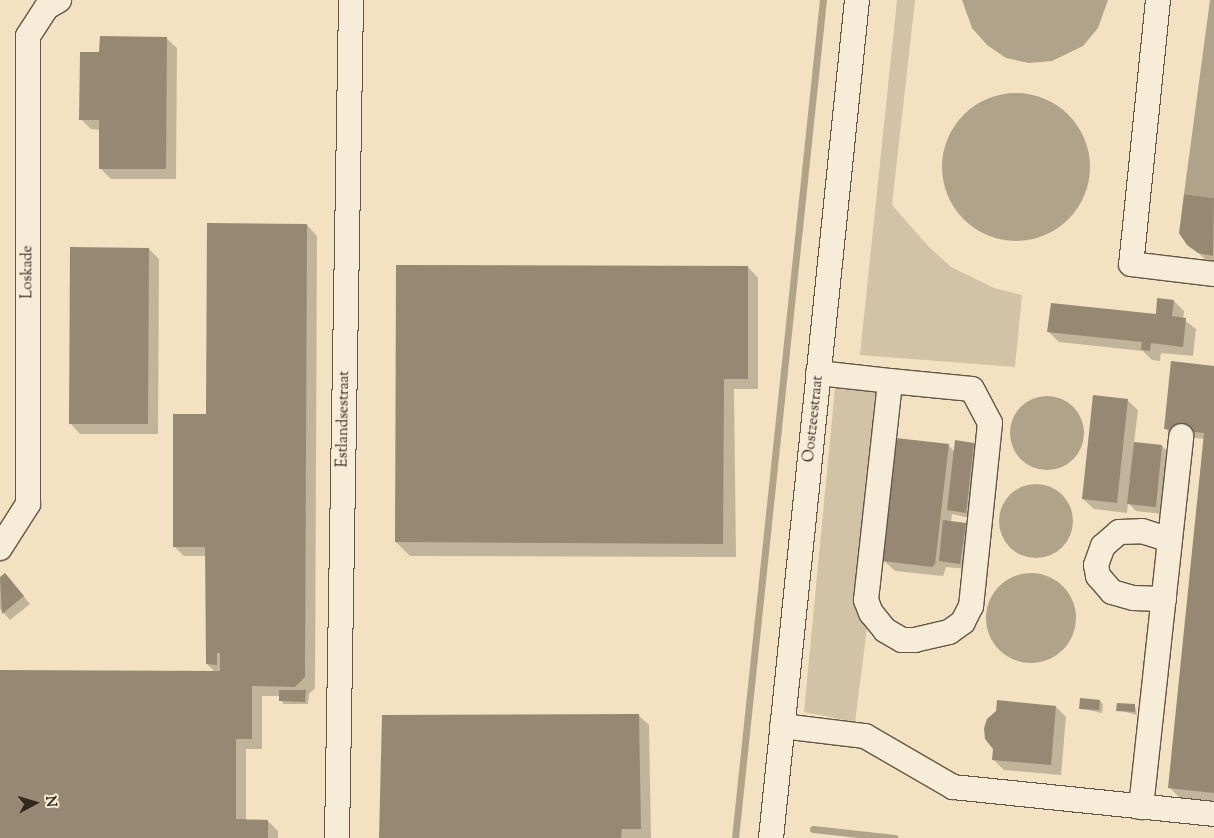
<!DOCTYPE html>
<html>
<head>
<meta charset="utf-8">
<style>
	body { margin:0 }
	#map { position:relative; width:1214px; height:838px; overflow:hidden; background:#f2e2c2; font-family:"Sorts Mill Goudy",serif }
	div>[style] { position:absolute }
	.green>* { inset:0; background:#d2c2a6 }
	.water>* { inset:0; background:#b1a28a }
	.round { border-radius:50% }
	.shadow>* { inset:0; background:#0003 }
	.stream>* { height:7px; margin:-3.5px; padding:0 3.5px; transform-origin:3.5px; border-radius:3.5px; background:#b1a28a }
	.building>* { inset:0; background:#978873 }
	.roads { filter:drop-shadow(1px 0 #645647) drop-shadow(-1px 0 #645647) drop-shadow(0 1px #645647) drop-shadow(0 -1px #645647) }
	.minor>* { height:24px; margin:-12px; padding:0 12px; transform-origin:12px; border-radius:12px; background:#f7ecd7 }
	span { translate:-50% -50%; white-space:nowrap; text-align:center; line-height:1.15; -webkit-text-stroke:5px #f7ecd7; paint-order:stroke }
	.street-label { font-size:15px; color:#34271e }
	.north { position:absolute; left:10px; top:778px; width:50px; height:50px; -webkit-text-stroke:4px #f7ecd7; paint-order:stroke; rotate:84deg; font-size:14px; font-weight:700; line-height:20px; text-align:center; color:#34271e }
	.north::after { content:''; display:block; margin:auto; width:18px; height:22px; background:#34271e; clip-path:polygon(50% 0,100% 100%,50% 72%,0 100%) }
</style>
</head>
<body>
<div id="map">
	<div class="green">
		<i style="clip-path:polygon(897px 0,915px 0,892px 205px,929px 247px,951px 267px,994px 288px,1022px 295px,1015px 367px,860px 355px)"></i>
		<i style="clip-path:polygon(836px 378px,898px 383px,855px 722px,804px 712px)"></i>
	</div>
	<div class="water">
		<i style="clip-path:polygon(962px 0,1108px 0,1098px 28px,1083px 46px,1052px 61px,1029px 63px,1006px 58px,987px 45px,972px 28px)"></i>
		<i style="clip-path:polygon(1210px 0,1214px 0,1214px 198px,1184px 194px)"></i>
		<i class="round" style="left:942px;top:93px;width:148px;height:148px"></i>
		<i class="round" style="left:1010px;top:396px;width:74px;height:74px"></i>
		<i class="round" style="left:999px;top:484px;width:74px;height:74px"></i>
		<i class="round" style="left:986px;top:573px;width:90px;height:90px"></i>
	</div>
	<div class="shadow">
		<i style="clip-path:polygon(166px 38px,177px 48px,176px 179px,111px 179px,100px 168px,100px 130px,91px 129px,81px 119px,101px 54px)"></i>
		<i style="clip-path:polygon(1185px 196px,1214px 199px,1214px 267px,1188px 244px)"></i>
		<i style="clip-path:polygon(307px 225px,317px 236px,315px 688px,309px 694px,308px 704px,283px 704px,280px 696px,262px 696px,262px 749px,246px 749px,246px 821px,268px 821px,278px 831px,278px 838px,0 838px,0 671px,216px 673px,207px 664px,207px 556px,184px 556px,174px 546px,207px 415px)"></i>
		<i style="clip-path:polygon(149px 249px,159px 259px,158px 434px,80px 434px,70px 423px)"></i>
		<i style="clip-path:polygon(748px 267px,758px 278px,758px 389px,734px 389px,736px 557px,410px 556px,396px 542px)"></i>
		<i style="clip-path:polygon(1174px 301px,1184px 311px,1183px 319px,1196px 329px,1193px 356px,1161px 353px,1160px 361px,1152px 360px,1143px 351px,1059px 342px,1049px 332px,1157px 316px)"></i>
		<i style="clip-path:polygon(1214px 367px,1214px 804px,1183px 801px,1170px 788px,1204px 439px,1172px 435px,1165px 428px)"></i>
		<i style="clip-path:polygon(1127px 400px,1138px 410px,1134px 443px,1162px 446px,1169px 453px,1162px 514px,1136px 511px,1128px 503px,1127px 513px,1094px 509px,1083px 499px)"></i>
		<i style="clip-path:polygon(973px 444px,980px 451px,973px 519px,952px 514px,951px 522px,965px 524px,972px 531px,968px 569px,946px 567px,943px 576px,895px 571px,884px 561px,948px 445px,955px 452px)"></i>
		<i style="clip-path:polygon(5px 574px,30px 604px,10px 620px,0 609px,0 579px)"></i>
		<i style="clip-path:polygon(1100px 701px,1103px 704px,1102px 713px,1080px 708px)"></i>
		<i style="clip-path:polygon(1135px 706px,1137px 715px,1118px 710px)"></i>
		<i style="clip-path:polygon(1056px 707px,1066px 717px,1061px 775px,1004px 770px,993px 759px)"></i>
		<i style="clip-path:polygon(638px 715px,649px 725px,651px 838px,380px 838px)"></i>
	</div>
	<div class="stream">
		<i style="left:813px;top:829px;width:82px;rotate:6.3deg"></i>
		<i style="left:735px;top:838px;width:843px;rotate:-84.01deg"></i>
	</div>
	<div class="building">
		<i style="clip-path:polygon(100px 36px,167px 37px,166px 169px,99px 169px,99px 120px,79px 120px,80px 52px,99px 52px)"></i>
		<i style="clip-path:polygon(1184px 194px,1214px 198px,1213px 256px,1198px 253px,1187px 245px,1179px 233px)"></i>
		<i style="clip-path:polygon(207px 223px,307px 224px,305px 677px,295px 687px,252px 686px,252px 739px,236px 739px,236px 819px,268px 820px,268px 838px,0 838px,0 670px,220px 671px,220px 653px,217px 653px,217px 665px,206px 664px,205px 547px,173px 547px,173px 414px,206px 414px)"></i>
		<i style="clip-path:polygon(70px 247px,149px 248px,148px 424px,69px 424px)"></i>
		<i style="clip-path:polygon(396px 265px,748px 266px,748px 379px,724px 379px,723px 544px,395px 542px)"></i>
		<i style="clip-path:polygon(1157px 298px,1174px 300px,1172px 316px,1186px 318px,1183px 347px,1151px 343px,1150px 351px,1141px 350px,1142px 342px,1047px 332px,1051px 303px,1156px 314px)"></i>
		<i style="clip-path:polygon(1171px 361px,1214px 366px,1214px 793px,1168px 788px,1204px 433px,1164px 429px)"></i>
		<i style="clip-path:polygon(1093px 395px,1128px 399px,1117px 503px,1082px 499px)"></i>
		<i style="clip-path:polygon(896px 438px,949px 444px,935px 564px,932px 567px,883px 561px)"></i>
		<i style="clip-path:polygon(955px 440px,974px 443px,966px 513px,947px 510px)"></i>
		<i style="clip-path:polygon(1134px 442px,1162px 445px,1156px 507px,1127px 504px)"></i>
		<i style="clip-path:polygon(943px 520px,966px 523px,960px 564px,939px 561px)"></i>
		<i style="clip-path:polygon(5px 573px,24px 596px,2px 614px,0 577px)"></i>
		<i style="clip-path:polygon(279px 690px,306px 690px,305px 702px,279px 701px)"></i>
		<i style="clip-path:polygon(1080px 698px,1100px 700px,1099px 710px,1079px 709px)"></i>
		<i style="clip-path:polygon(997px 700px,1056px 706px,1051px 765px,992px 760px,993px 749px,985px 739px,984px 728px,987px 719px,996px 711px)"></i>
		<i style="clip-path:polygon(1117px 703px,1135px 704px,1135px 712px,1116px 711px)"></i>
		<i style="clip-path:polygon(639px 714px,641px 829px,622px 829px,621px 838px,379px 838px,382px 715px)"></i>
	</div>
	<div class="roads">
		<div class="minor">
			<i style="left:1158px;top:0;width:265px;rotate:95.8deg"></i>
			<i style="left:1131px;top:264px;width:84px;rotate:6.9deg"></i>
			<i style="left:818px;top:373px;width:72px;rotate:6.3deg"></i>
			<i style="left:890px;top:381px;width:82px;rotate:5.6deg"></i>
			<i style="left:972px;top:389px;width:38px;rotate:62deg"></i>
			<i style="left:990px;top:423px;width:184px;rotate:95.9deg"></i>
			<i style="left:971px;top:606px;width:18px;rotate:117deg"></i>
			<i style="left:963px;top:622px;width:17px;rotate:144deg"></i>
			<i style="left:949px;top:632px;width:35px;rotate:167deg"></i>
			<i style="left:915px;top:640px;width:13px;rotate:180deg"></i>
			<i style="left:902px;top:640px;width:20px;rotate:-150deg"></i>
			<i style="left:885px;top:630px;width:22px;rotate:-129deg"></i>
			<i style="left:871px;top:613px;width:14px;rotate:-111deg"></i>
			<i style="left:866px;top:600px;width:220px;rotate:-83.7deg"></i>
			<i style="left:0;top:548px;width:52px;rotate:-57.5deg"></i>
			<i style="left:28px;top:504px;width:468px;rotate:-90deg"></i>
			<i style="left:28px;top:36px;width:35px;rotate:-57deg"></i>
			<i style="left:47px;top:7px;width:14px;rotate:-30deg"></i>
			<i style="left:1164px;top:599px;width:31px;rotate:-178deg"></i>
			<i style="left:1133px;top:598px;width:22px;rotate:-164deg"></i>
			<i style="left:1112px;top:592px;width:21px;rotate:-131deg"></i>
			<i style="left:1098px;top:576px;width:11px;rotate:-100deg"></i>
			<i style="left:1096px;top:565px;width:20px;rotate:-70deg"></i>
			<i style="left:1103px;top:546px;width:21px;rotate:-41deg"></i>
			<i style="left:1119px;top:532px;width:23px;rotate:-2deg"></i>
			<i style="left:1142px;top:531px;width:29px;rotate:18deg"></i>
			<i style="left:782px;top:726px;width:84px;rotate:6.9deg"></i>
			<i style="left:865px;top:736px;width:102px;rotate:30.1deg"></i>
			<i style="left:953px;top:787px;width:262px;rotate:5.9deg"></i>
			<i style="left:1141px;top:807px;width:373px;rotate:-83.8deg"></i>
			<i style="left:337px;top:838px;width:838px;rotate:-89.04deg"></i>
			<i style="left:771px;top:838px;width:842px;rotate:-84.14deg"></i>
		</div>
	</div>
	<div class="street-label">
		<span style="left:28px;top:272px;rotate:-90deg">Loskade</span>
		<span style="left:344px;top:419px;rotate:-89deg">Estlandsestraat</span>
		<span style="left:814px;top:419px;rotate:-84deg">Oostzeestraat</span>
	</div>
	<div class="north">N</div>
</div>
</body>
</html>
